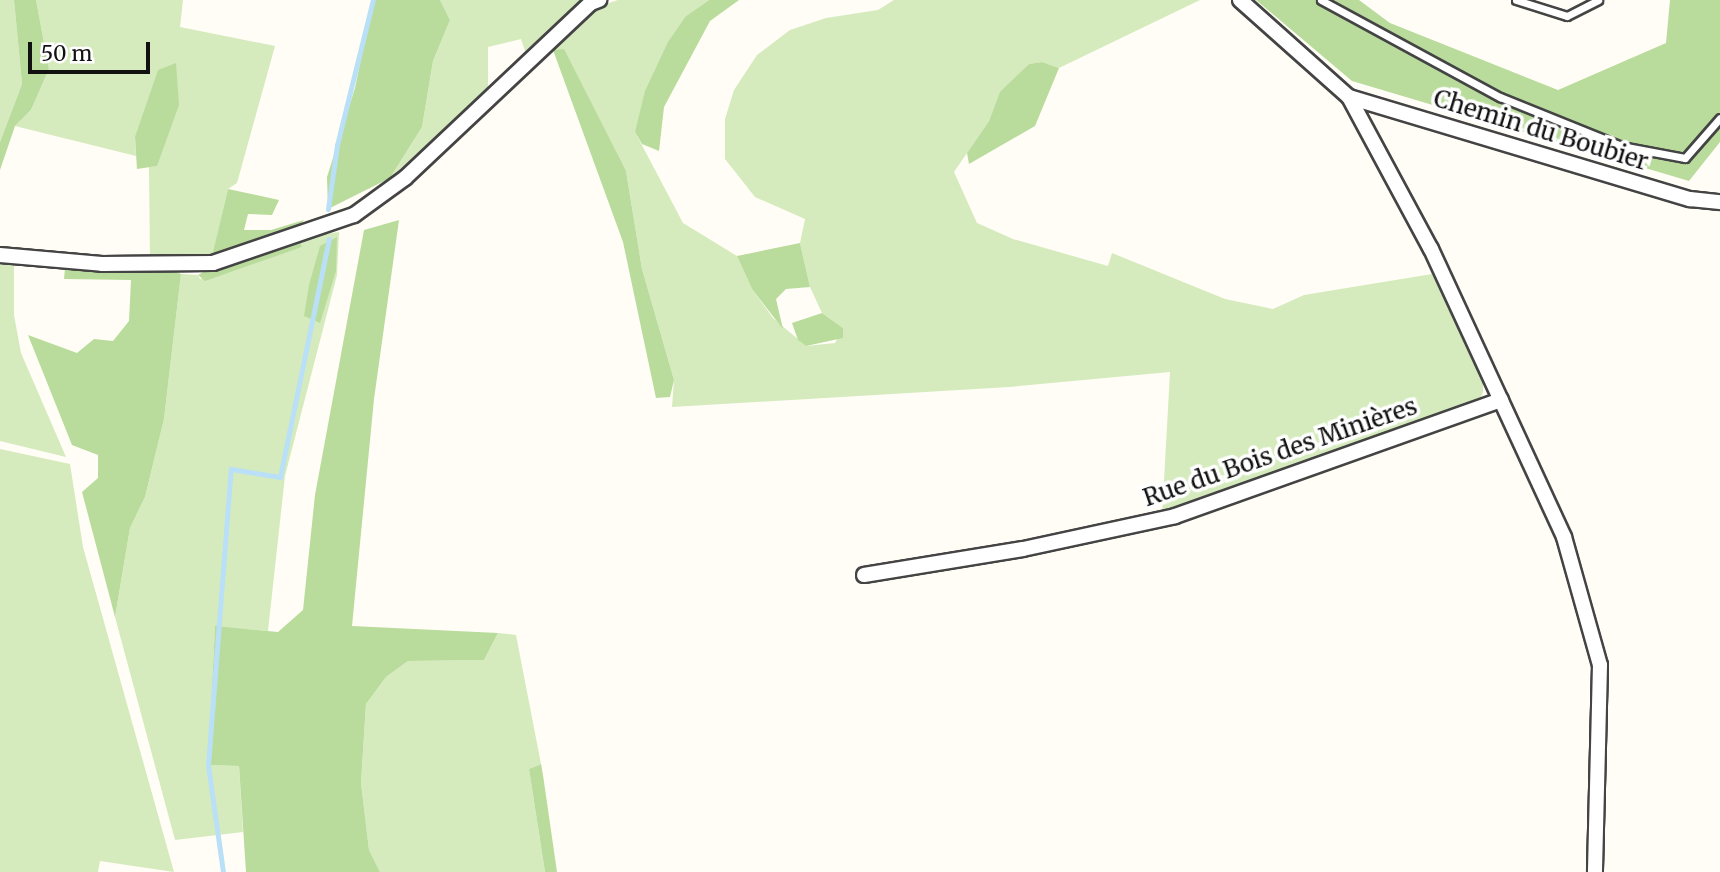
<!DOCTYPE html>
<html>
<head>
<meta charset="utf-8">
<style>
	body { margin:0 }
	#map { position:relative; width:1720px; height:872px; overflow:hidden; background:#fffdf5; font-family:Merriweather,serif }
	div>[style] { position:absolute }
	.green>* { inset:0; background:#d5ebbd }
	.forest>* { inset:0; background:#b9dc9c }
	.stream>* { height:5px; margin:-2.5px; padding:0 2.5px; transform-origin:2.5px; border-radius:2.5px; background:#b9e0f7 }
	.roads { filter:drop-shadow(2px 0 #444) drop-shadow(-2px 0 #444) drop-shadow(0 2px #444) drop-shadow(0 -2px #444) }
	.lane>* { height:7px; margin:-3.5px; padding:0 3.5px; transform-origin:3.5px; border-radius:3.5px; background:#fff }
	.street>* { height:14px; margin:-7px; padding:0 7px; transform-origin:7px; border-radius:7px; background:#fff }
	span { translate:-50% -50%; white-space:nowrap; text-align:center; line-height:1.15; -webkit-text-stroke:7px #fff; paint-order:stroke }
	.street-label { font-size:24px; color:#111 }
	.scale { position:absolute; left:28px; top:42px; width:122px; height:32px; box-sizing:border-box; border:4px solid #111; border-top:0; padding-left:9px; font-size:21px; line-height:24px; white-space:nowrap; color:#111; -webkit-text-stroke:5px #fff; paint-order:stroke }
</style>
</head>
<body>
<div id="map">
	<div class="green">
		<i style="clip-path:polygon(0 0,14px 0,22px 84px,0 142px)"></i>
		<i style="clip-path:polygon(36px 0,183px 0,180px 27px,275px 46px,237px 183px,228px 189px,212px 258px,150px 258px,149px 167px,157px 166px,135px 137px,136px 156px,15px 126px,31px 110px,49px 69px)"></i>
		<i style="clip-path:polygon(440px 0,585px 0,525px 51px,521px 39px,488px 47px,488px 89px,390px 178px,422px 127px,433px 61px,450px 20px)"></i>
		<i style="clip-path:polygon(618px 0,709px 0,686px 16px,635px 132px,683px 223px,737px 256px,752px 289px,773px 318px,806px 346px,835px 343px,843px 328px,822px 313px,810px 287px,800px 243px,805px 219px,755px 197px,725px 159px,725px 119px,734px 90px,757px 55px,790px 30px,826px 18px,878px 10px,894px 0,1200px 0,1059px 68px,1042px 62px,1029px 64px,1000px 93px,989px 121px,954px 172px,977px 223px,1013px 239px,1108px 266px,1112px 253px,1225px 299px,1273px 309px,1304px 295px,1432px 274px,1483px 381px,1483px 392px,1479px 402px,1162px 517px,1170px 372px,1009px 387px,672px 407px,674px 380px,642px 269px,626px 171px,553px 50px,594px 8px)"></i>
		<i style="clip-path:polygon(339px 232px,337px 275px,285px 476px,268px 631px,215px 627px,208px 765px,239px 766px,243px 832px,175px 840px,115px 617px,130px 528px,145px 497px,164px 419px,181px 274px,198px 275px,200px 279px,302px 247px,300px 238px)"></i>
		<i style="clip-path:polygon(0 262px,14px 264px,14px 315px,21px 353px,66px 457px,0 441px)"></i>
		<i style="clip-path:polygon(0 449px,70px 464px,83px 547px,174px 872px,100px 861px,98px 872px,0 872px)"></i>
		<i style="clip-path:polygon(498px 633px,516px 635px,541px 764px,529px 769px,545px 872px,380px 872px,369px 850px,361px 783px,366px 704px,386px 677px,408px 661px,484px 660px)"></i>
	</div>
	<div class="forest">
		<i style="clip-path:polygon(14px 0,36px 0,49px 69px,31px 110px,15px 126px,0 170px,0 142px,22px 84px)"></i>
		<i style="clip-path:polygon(373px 0,440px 0,450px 20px,433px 61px,422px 127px,390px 178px,328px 209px,327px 177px,355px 88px)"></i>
		<i style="clip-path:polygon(709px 0,739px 0,710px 21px,664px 107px,659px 151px,642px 144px,635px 132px,645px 91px,668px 42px,686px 16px)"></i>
		<i style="clip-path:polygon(1256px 0,1359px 0,1390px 23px,1558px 90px,1666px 43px,1670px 0,1720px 0,1720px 142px,1689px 181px,1352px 81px)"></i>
		<i style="clip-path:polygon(564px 49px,626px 171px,642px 269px,674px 380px,670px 397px,656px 398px,623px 242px,553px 50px)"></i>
		<i style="clip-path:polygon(1042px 62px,1059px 68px,1035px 126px,969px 164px,967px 153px,989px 121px,1000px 92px,1029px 64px)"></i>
		<i style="clip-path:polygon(176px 63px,179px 105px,157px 166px,137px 169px,135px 137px,158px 70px)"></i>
		<i style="clip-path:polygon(228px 189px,279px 200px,272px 215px,248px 214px,244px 230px,271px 230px,304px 220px,297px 229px,302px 247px,205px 281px,198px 275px,209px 269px)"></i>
		<i style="clip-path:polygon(399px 220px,374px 399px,352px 626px,498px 633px,484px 660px,408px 661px,386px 677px,366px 704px,361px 783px,369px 850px,380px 872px,246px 872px,239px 766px,208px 765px,215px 626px,278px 632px,303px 610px,315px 495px,364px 230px)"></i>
		<i style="clip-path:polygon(337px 237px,336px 271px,320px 323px,304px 316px,309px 285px,320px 246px)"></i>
		<i style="clip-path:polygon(800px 243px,810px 287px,786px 289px,776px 299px,783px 329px,752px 289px,737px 256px)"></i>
		<i style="clip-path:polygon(65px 268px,168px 269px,181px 274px,164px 419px,145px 497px,130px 528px,115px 617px,82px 492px,98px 478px,98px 455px,72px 445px,28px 335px,77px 353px,94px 339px,113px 341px,129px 321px,131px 280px,64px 279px)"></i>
		<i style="clip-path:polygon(822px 313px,843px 328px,843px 338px,806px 346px,798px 340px,792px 323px)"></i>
		<i style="clip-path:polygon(541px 764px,543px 775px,557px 872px,545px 872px,529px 769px)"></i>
	</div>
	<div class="stream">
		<i style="left:328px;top:209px;width:65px;rotate:-82deg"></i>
		<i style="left:337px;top:145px;width:149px;rotate:-76.1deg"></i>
		<i style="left:223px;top:872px;width:108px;rotate:-98deg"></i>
		<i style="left:208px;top:765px;width:297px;rotate:-85.6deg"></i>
		<i style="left:231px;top:469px;width:50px;rotate:9.3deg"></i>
		<i style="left:280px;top:477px;width:243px;rotate:-78.4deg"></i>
	</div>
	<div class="roads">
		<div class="lane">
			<i style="left:1321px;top:0;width:204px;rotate:28.5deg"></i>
			<i style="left:1500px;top:97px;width:131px;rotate:22deg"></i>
			<i style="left:1621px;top:146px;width:65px;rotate:10.6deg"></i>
			<i style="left:1685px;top:158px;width:53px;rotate:-48.8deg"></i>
			<i style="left:1516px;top:0;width:53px;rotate:17.4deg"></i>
			<i style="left:1567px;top:16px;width:35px;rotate:-27deg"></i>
		</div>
		<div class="street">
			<i style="left:1240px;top:0;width:146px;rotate:41.7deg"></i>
			<i style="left:1349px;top:97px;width:173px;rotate:61.7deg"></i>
			<i style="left:1431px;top:249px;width:317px;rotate:65.2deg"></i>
			<i style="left:1564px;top:537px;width:133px;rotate:74.3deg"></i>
			<i style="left:1600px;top:665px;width:207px;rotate:91.4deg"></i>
			<i style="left:1349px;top:97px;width:356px;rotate:16.7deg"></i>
			<i style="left:1690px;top:199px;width:30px;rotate:6deg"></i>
			<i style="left:0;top:255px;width:102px;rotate:5deg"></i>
			<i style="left:102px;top:264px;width:111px;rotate:-0.5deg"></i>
			<i style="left:213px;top:263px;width:149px;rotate:-18.8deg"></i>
			<i style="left:354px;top:215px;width:63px;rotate:-36deg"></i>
			<i style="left:405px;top:178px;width:255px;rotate:-43.3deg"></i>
			<i style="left:591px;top:3px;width:9px;rotate:-21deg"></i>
			<i style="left:864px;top:575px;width:161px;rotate:-9.3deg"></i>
			<i style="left:1023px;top:549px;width:156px;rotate:-12.2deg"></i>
			<i style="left:1175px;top:516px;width:346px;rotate:-19.6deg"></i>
		</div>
	</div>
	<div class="street-label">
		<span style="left:1541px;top:130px;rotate:17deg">Chemin du Boubier</span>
		<span style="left:1280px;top:452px;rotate:-19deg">Rue du Bois des Minières</span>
	</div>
	<div class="scale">50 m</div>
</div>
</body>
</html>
